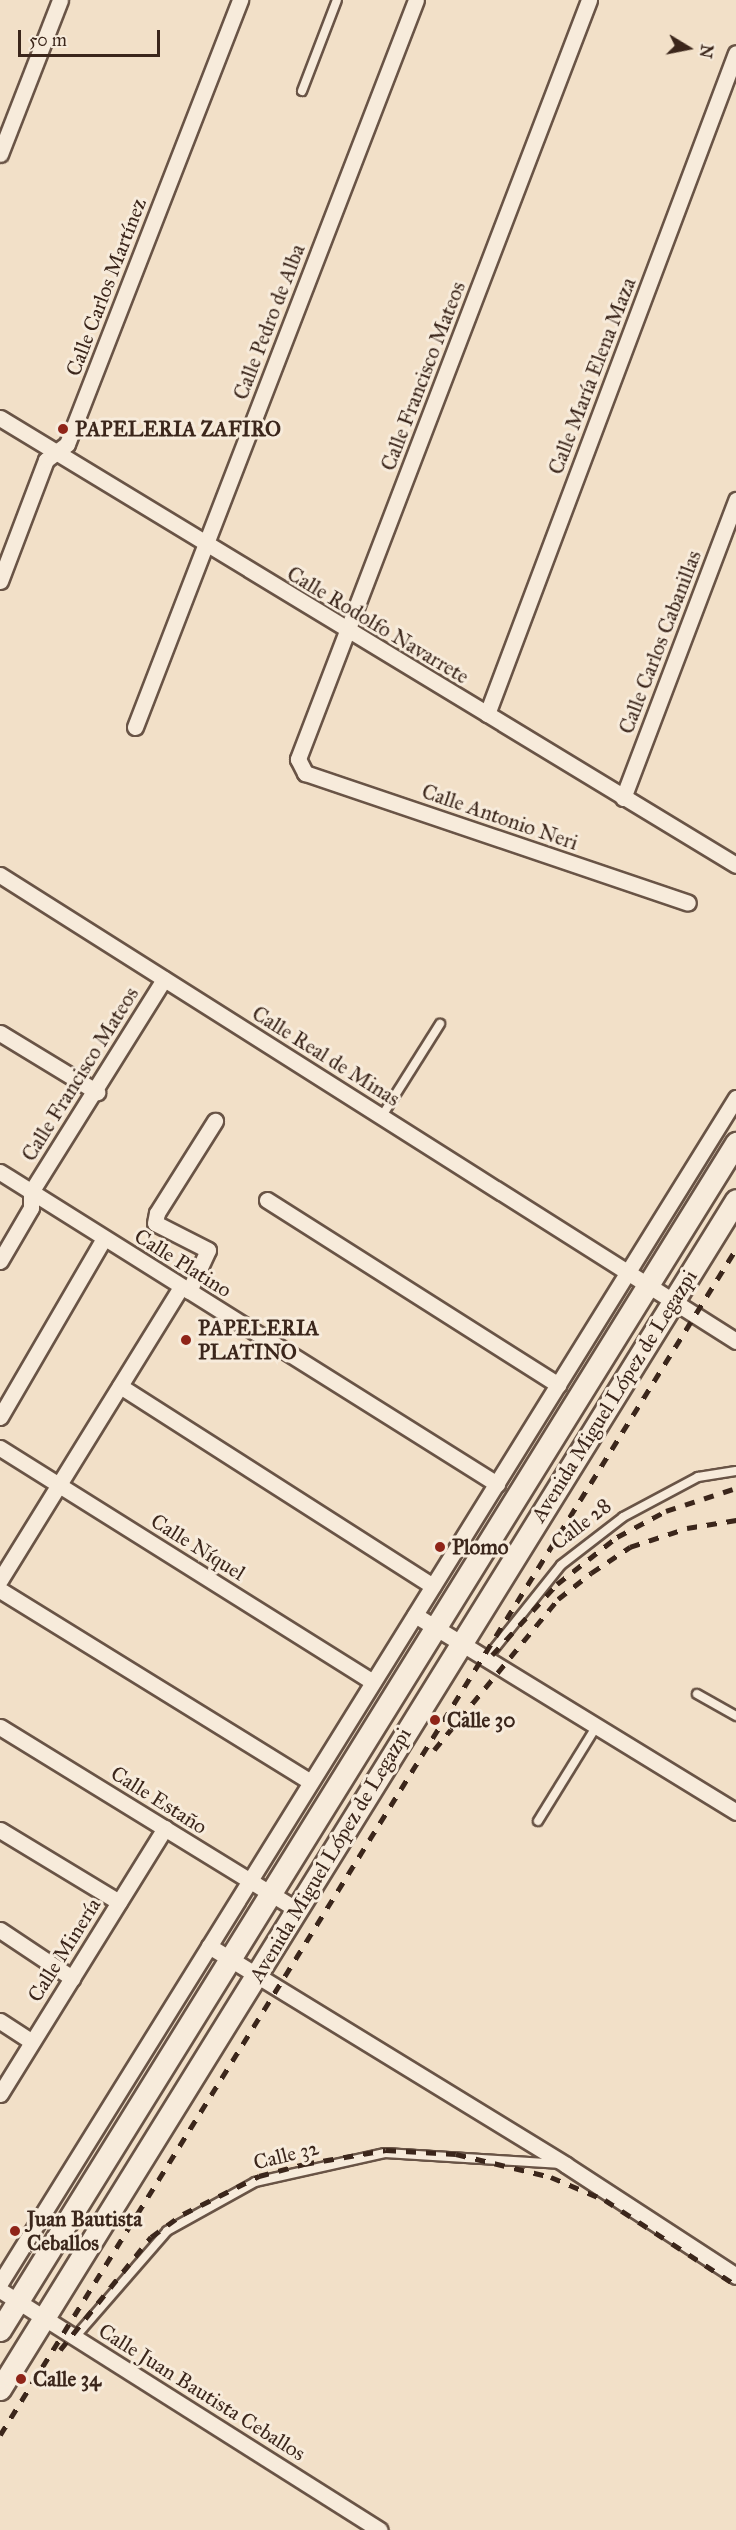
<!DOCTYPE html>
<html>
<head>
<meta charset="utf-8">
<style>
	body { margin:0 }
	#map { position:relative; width:736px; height:2530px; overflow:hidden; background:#f2e0c8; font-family:"IM FELL Great Primer",serif }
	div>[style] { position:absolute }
	.roads { filter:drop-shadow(2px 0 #695446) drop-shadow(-2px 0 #695446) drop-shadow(0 2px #695446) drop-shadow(0 -2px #695446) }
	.lane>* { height:8px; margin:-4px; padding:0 4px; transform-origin:4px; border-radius:4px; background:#f7ebdb }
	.street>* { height:15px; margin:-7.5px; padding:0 7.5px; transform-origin:7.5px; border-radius:7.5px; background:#f7ebdb }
	.secondary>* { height:21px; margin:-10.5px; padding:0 10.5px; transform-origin:10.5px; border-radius:10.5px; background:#f7ebdb }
	.rail>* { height:4.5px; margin-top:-2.25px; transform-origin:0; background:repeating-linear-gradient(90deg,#3b261b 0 10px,transparent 0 20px) }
	.dots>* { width:16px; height:16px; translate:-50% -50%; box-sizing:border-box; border:3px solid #f7ebdb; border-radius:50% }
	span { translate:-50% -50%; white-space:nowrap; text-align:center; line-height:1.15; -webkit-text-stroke:6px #f7ebdb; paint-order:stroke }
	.street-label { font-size:21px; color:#3b261b }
	.poi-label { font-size:21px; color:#3b261b; font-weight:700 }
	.left { translate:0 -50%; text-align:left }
	.north { position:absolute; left:658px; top:18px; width:60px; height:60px; -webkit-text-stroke:4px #f7ebdb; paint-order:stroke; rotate:100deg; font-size:16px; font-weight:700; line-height:24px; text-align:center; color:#3b261b }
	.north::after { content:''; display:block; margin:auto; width:21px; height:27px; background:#3b261b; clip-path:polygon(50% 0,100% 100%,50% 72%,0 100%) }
	.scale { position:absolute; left:18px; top:30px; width:142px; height:27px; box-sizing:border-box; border:3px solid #3b261b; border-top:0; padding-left:8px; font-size:18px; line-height:21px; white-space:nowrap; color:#3b261b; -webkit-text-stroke:4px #f7ebdb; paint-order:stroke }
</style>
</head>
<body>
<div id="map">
	<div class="roads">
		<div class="lane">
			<i style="left:302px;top:91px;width:97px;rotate:-69deg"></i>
			<i style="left:382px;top:1116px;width:109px;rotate:-57.8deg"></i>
			<i style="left:486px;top:1659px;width:120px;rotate:-51.4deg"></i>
			<i style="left:561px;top:1565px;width:78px;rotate:-37.7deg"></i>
			<i style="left:623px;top:1517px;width:85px;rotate:-28.1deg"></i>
			<i style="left:698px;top:1477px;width:38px;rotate:-9deg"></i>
			<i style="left:697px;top:1694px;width:45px;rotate:29.4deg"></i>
			<i style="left:538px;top:1821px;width:110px;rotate:-58.3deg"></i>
			<i style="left:75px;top:2337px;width:140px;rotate:-49deg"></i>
			<i style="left:167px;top:2231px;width:101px;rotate:-29.1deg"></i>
			<i style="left:255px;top:2182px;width:133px;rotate:-12.6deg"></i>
			<i style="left:385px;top:2153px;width:173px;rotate:3.6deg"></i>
		</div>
		<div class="street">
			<i style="left:589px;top:0;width:813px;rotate:110.98deg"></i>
			<i style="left:298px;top:759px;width:16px;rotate:63deg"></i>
			<i style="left:305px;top:773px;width:404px;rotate:18.7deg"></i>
			<i style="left:0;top:154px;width:165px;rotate:-68.7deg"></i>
			<i style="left:0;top:418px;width:861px;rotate:31.27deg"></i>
			<i style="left:0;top:581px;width:129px;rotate:-69.2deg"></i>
			<i style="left:46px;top:460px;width:26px;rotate:-37deg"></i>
			<i style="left:67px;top:444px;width:477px;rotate:-68.7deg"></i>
			<i style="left:487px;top:714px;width:706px;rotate:-69.36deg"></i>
			<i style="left:135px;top:727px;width:779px;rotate:-68.87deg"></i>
			<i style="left:623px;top:798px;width:319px;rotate:-69.2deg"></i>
			<i style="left:0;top:875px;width:871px;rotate:32.34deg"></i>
			<i style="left:0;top:1033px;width:114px;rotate:31.3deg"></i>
			<i style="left:0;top:1172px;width:587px;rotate:32.12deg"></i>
			<i style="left:267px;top:1200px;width:345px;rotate:32.4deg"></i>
			<i style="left:0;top:1261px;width:61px;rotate:-59.7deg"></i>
			<i style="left:31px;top:1208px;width:16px;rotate:-90deg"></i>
			<i style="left:31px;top:1192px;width:251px;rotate:-58deg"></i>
			<i style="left:189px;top:1291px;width:45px;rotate:-65.1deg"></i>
			<i style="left:208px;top:1250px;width:59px;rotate:-153deg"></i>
			<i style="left:155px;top:1223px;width:10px;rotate:-79deg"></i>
			<i style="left:157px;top:1213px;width:109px;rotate:-57.8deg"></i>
			<i style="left:120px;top:1386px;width:371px;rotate:32.6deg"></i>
			<i style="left:0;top:1417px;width:207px;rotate:-59.8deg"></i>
			<i style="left:0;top:1448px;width:440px;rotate:32.1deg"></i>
			<i style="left:0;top:1580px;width:344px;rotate:-58.3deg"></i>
			<i style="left:0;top:1590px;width:365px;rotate:31.7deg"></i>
			<i style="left:415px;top:1615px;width:377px;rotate:31.5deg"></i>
			<i style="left:0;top:1727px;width:347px;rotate:31.6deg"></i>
			<i style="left:0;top:1830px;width:139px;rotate:31.2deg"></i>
			<i style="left:0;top:1930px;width:87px;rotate:33.7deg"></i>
			<i style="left:209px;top:1946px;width:419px;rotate:31.5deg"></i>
			<i style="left:566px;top:2165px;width:203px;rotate:33.1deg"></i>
			<i style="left:0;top:2021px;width:38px;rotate:33deg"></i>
			<i style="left:0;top:2094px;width:313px;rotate:-58.2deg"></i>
			<i style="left:0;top:2283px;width:1395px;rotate:-58.16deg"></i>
			<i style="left:0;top:2290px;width:449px;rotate:32.3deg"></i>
		</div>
		<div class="secondary">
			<i style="left:0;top:2330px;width:1397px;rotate:-58.2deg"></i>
			<i style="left:0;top:2389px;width:1398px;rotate:-58.24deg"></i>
		</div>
	</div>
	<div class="rail">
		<i style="left:492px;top:1655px;width:96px;rotate:-47.5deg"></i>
		<i style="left:557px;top:1584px;width:76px;rotate:-38.1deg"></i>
		<i style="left:617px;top:1537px;width:55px;rotate:-28deg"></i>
		<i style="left:666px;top:1511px;width:74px;rotate:-18.2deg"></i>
		<i style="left:434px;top:1750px;width:195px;rotate:-50.6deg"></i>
		<i style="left:558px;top:1599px;width:42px;rotate:-38.2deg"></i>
		<i style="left:591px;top:1573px;width:47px;rotate:-33.7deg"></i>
		<i style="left:630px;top:1547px;width:60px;rotate:-18.4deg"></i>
		<i style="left:687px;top:1528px;width:50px;rotate:-9.3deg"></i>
		<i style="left:60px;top:2350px;width:145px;rotate:-51.2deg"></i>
		<i style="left:151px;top:2237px;width:39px;rotate:-36deg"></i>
		<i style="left:183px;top:2214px;width:85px;rotate:-26.6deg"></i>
		<i style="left:259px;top:2176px;width:47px;rotate:-14.9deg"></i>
		<i style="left:304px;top:2164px;width:83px;rotate:-9.7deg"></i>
		<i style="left:386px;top:2150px;width:70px;rotate:3.3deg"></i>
		<i style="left:456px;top:2154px;width:98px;rotate:13.6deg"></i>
		<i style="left:551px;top:2177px;width:59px;rotate:23.1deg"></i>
		<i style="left:605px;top:2200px;width:156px;rotate:33deg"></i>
		<i style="left:0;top:2435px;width:1396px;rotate:-58.18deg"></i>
	</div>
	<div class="dots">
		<i style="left:63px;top:429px;background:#8f2418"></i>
		<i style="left:186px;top:1340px;background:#8f2418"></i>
		<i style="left:440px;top:1547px;background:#8f2418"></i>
		<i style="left:435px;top:1720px;background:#8f2418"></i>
		<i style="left:15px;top:2231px;background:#8f2418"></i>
		<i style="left:21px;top:2379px;background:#8f2418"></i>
	</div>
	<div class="street-label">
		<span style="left:106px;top:287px;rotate:-69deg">Calle Carlos Martínez</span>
		<span style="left:269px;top:322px;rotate:-69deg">Calle Pedro de Alba</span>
		<span style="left:423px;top:376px;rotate:-69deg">Calle Francisco Mateos</span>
		<span style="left:592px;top:376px;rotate:-69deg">Calle María Elena Maza</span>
		<span style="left:378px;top:625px;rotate:31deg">Calle Rodolfo Navarrete</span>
		<span style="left:660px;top:642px;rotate:-69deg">Calle Carlos Cabanillas</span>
		<span style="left:500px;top:817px;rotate:19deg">Calle Antonio Neri</span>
		<span style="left:326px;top:1056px;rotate:32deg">Calle Real de Minas</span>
		<span style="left:80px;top:1074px;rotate:-58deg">Calle Francisco Mateos</span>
		<span style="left:183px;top:1263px;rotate:32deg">Calle Platino</span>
		<span style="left:614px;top:1396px;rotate:-58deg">Avenida Miguel López de Legazpi</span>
		<span style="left:581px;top:1524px;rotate:-38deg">Calle 28</span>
		<span style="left:198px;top:1547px;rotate:32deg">Calle Níquel</span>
		<span style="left:159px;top:1800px;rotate:32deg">Calle Estaño</span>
		<span style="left:330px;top:1855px;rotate:-59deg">Avenida Miguel López de Legazpi</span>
		<span style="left:64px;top:1950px;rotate:-58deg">Calle Minería</span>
		<span style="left:286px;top:2155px;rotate:-14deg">Calle 32</span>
		<span style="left:202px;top:2392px;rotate:32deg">Calle Juan Bautista Ceballos</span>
	</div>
	<div class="poi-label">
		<span class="left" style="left:75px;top:429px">PAPELERIA ZAFIRO</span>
		<span class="left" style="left:198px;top:1340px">PAPELERIA<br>PLATINO</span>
		<span class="left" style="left:452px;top:1547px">Plomo</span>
		<span class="left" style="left:447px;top:1720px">Calle 30</span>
		<span class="left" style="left:27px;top:2231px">Juan Bautista<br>Ceballos</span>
		<span class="left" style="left:33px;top:2379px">Calle 34</span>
	</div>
	<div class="north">N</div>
	<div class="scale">50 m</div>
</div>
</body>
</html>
